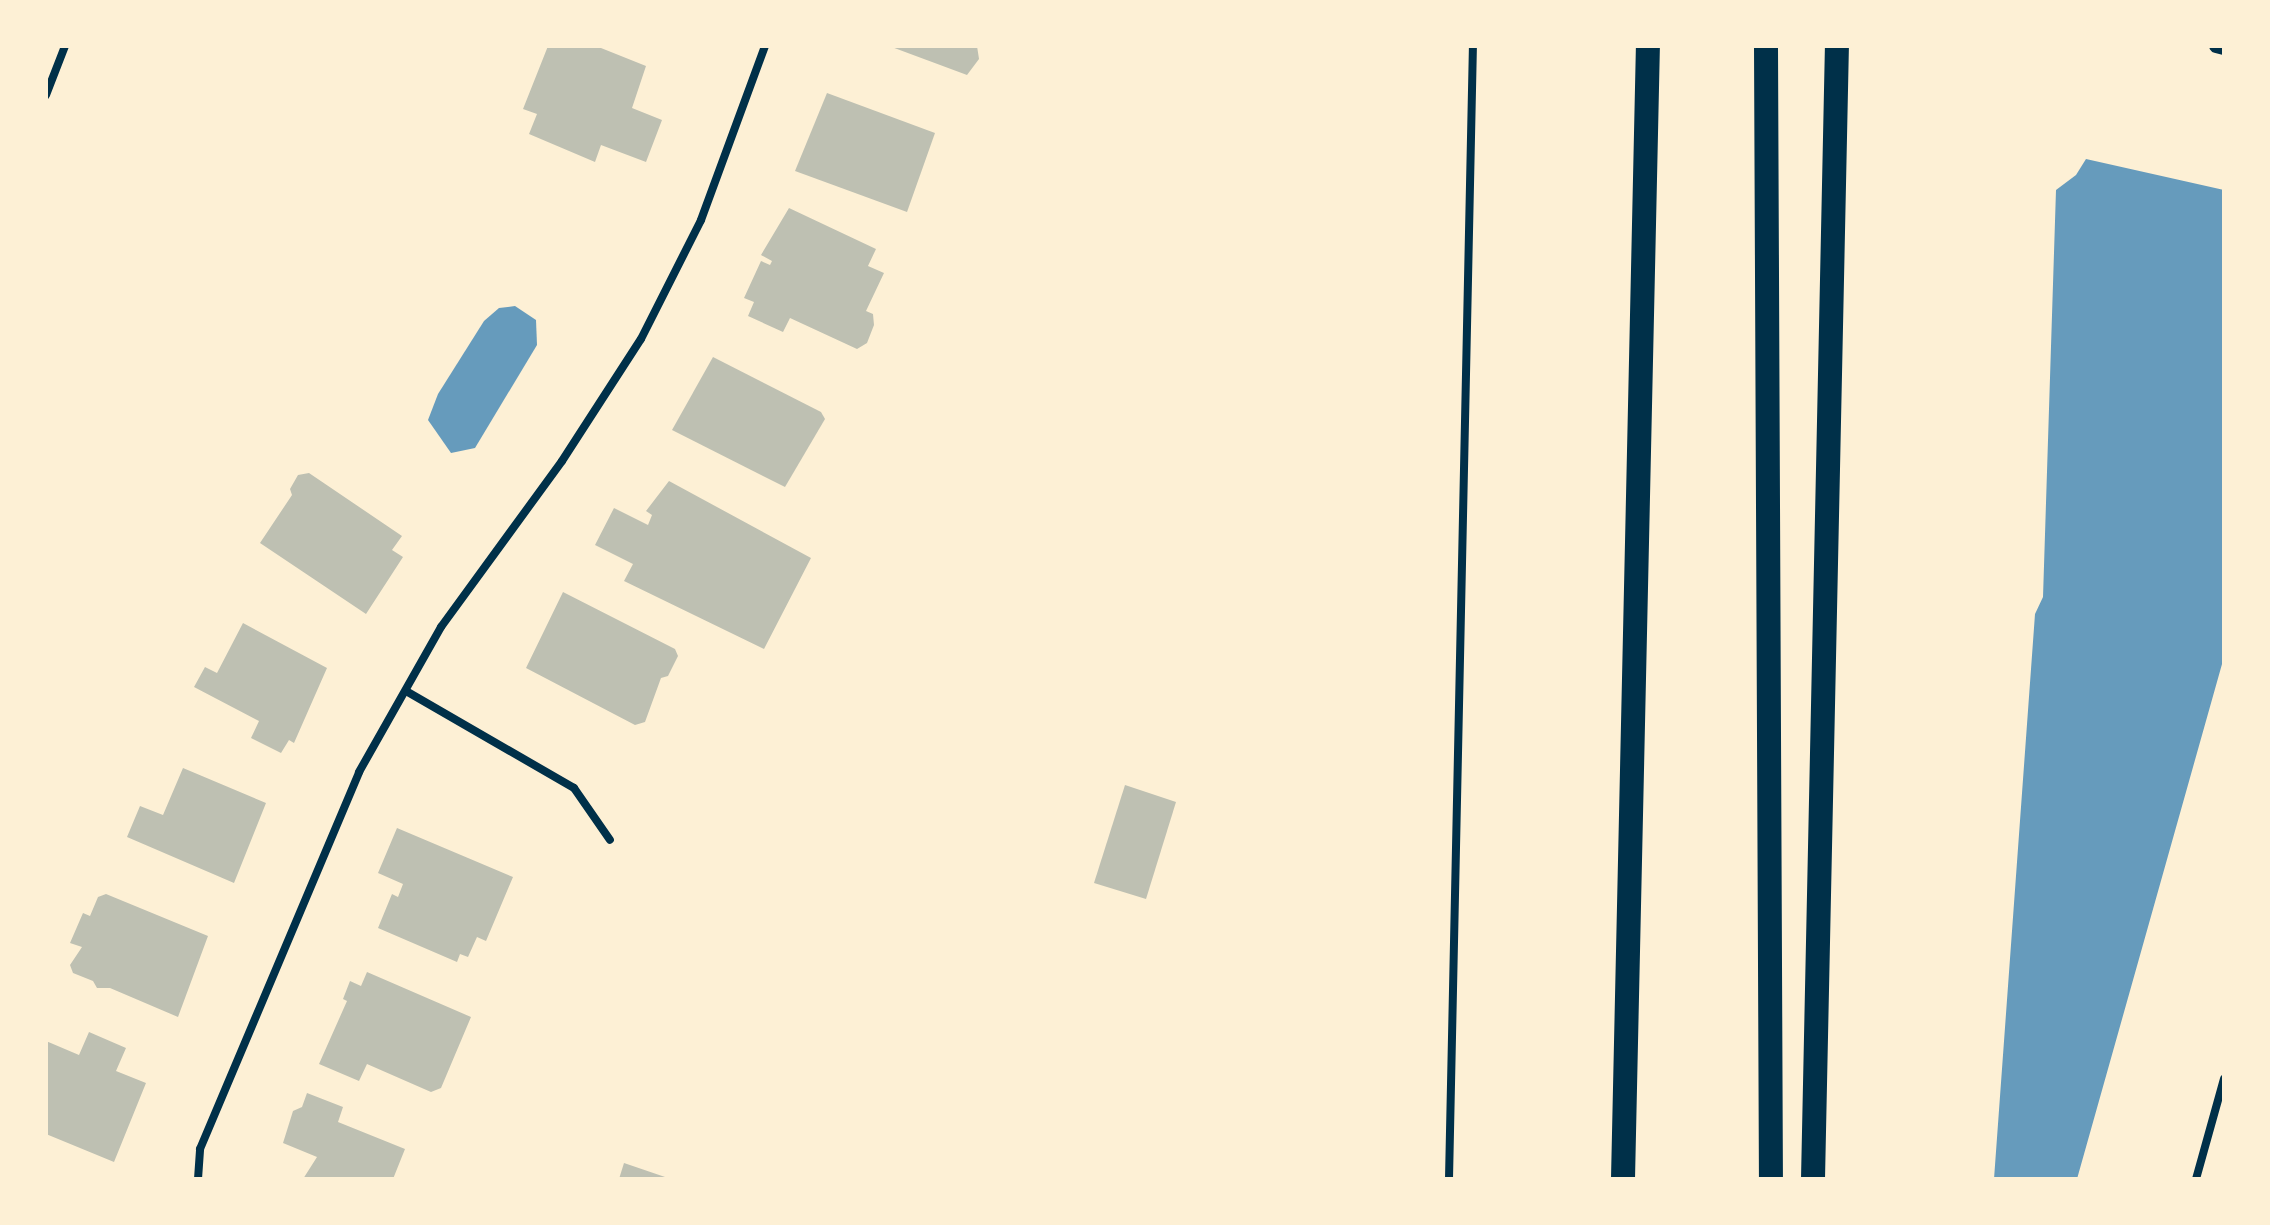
<!DOCTYPE html>
<html>
<head>
<meta charset="utf-8">
<style>
	body { margin:0 }
	#map { position:relative; width:2270px; height:1225px; overflow:hidden; background:#fdf0d5; font-family:"Sofia Sans Condensed",sans-serif }
	div>[style] { position:absolute }
	.water>* { inset:0; background:#669bbc }
	.building>* { inset:0; background:#bec0b2 }
	.minor>* { height:8px; margin:-4px; padding:0 4px; transform-origin:4px; border-radius:4px; background:#003049 }
	.tertiary>* { height:14px; margin:-7px; padding:0 7px; transform-origin:7px; border-radius:7px; background:#003049 }
	.motorway>* { height:24px; margin:-12px; padding:0 12px; transform-origin:12px; border-radius:12px; background:#003049 }
	span { translate:-50% -50%; white-space:nowrap; text-align:center; line-height:1.15; -webkit-text-stroke:8px #fdf0d5; paint-order:stroke }
	.frame { position:absolute; inset:0; border:48px solid #fdf0d5; pointer-events:none }
</style>
</head>
<body>
<div id="map">
	<div class="water">
		<i style="clip-path:polygon(2086px 159px,2224px 190px,2224px 657px,2077px 1179px,1994px 1179px,2035px 614px,2043px 597px,2056px 190px,2076px 175px)"></i>
		<i style="clip-path:polygon(515px 306px,536px 320px,537px 345px,475px 448px,451px 453px,428px 420px,438px 394px,484px 321px,499px 308px)"></i>
	</div>
	<div class="building">
		<i style="clip-path:polygon(548px 46px,596px 46px,646px 66px,632px 108px,662px 120px,646px 162px,601px 145px,595px 162px,529px 134px,537px 114px,523px 109px)"></i>
		<i style="clip-path:polygon(889px 46px,977px 46px,979px 59px,967px 75px)"></i>
		<i style="clip-path:polygon(827px 93px,935px 133px,907px 212px,795px 171px)"></i>
		<i style="clip-path:polygon(789px 208px,876px 249px,868px 266px,884px 273px,866px 311px,873px 314px,874px 325px,867px 343px,857px 349px,790px 318px,783px 332px,748px 316px,754px 302px,744px 298px,761px 261px,770px 265px,772px 261px,761px 255px)"></i>
		<i style="clip-path:polygon(713px 357px,821px 412px,825px 419px,785px 487px,672px 430px)"></i>
		<i style="clip-path:polygon(309px 473px,402px 536px,392px 550px,403px 557px,366px 614px,260px 543px,292px 495px,290px 489px,298px 475px)"></i>
		<i style="clip-path:polygon(669px 481px,811px 558px,764px 649px,624px 581px,633px 564px,595px 545px,614px 508px,648px 525px,652px 515px,646px 511px)"></i>
		<i style="clip-path:polygon(563px 592px,675px 649px,678px 656px,668px 676px,661px 678px,645px 722px,635px 725px,526px 668px)"></i>
		<i style="clip-path:polygon(243px 623px,327px 668px,294px 743px,289px 740px,281px 753px,251px 738px,259px 721px,194px 687px,205px 667px,217px 673px)"></i>
		<i style="clip-path:polygon(183px 768px,266px 803px,234px 883px,127px 837px,140px 806px,163px 815px)"></i>
		<i style="clip-path:polygon(1125px 785px,1176px 802px,1146px 899px,1094px 883px)"></i>
		<i style="clip-path:polygon(397px 828px,513px 877px,486px 941px,477px 937px,468px 957px,460px 954px,457px 962px,378px 928px,392px 894px,398px 897px,403px 884px,378px 873px)"></i>
		<i style="clip-path:polygon(106px 894px,208px 936px,178px 1017px,110px 988px,97px 988px,93px 981px,73px 973px,70px 965px,82px 947px,70px 943px,83px 913px,90px 916px,98px 897px)"></i>
		<i style="clip-path:polygon(367px 972px,471px 1017px,441px 1088px,431px 1092px,367px 1064px,359px 1081px,319px 1064px,347px 1001px,343px 999px,350px 981px,361px 986px)"></i>
		<i style="clip-path:polygon(89px 1032px,126px 1048px,116px 1071px,146px 1083px,114px 1162px,46px 1134px,46px 1041px,79px 1055px)"></i>
		<i style="clip-path:polygon(307px 1093px,343px 1107px,338px 1122px,405px 1149px,393px 1179px,303px 1179px,317px 1157px,283px 1143px,293px 1111px,302px 1107px)"></i>
		<i style="clip-path:polygon(624px 1163px,668px 1178px,668px 1179px,619px 1179px)"></i>
	</div>
	<div class="minor">
		<i style="left:46px;top:95px;width:53px;rotate:-68.8deg"></i>
		<i style="left:406px;top:691px;width:194px;rotate:30deg"></i>
		<i style="left:574px;top:788px;width:63px;rotate:55.3deg"></i>
		<i style="left:198px;top:1179px;width:30px;rotate:-86deg"></i>
		<i style="left:200px;top:1149px;width:409px;rotate:-67.1deg"></i>
		<i style="left:359px;top:772px;width:167px;rotate:-60.5deg"></i>
		<i style="left:441px;top:627px;width:205px;rotate:-53.9deg"></i>
		<i style="left:562px;top:461px;width:145px;rotate:-57.1deg"></i>
		<i style="left:641px;top:339px;width:133px;rotate:-63.2deg"></i>
		<i style="left:701px;top:220px;width:185px;rotate:-69.8deg"></i>
		<i style="left:1449px;top:1179px;width:1133px;rotate:-88.79deg"></i>
		<i style="left:2196px;top:1179px;width:104px;rotate:-74.4deg"></i>
	</div>
	<div class="tertiary">
		<i style="left:2216px;top:46px;width:8px;rotate:14deg"></i>
	</div>
	<div class="motorway">
		<i style="left:1766px;top:46px;width:1133px;rotate:89.75deg"></i>
		<i style="left:1623px;top:1179px;width:1133px;rotate:-88.74deg"></i>
		<i style="left:1813px;top:1179px;width:1133px;rotate:-88.79deg"></i>
	</div>
	<div class="frame"></div>
</div>
</body>
</html>
